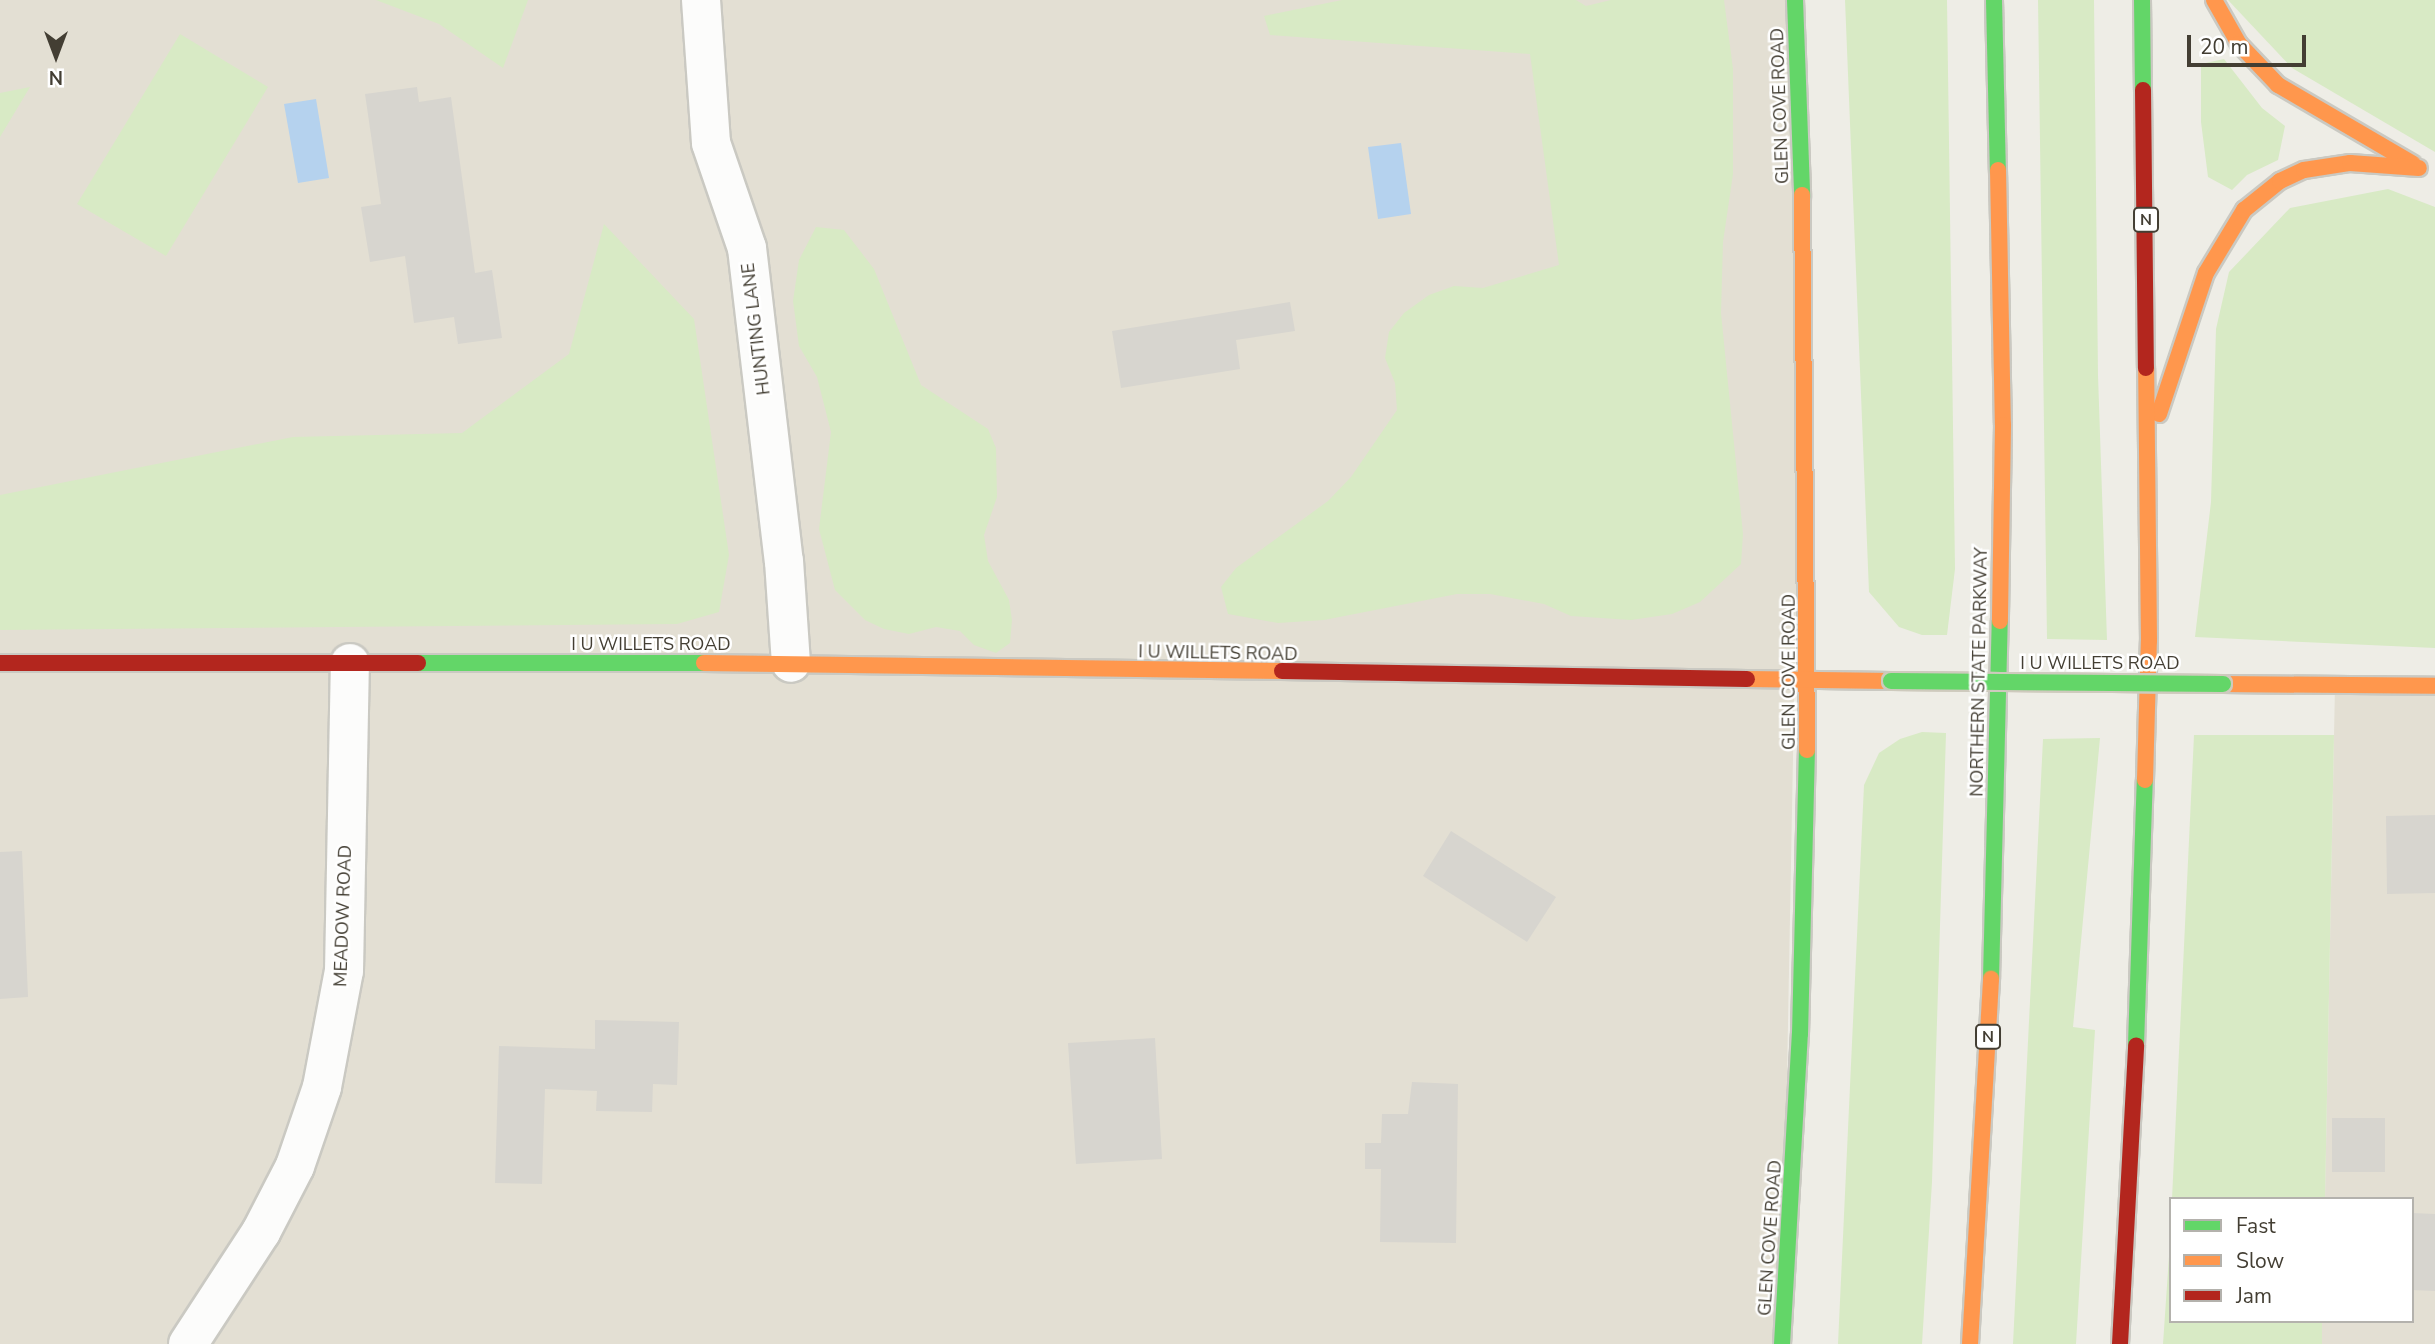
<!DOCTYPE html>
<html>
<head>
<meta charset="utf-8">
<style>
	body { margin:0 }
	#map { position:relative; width:2435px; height:1344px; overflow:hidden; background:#eeede6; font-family:"Nunito Sans",sans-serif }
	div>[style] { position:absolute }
	.residential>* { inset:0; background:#e3dfd3 }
	.green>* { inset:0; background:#d8eac5 }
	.water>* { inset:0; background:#b5d2ee }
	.building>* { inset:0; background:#d7d5cf }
	.roads { filter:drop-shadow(2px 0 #cac9c2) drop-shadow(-2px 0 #cac9c2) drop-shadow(0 2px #cac9c2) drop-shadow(0 -2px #cac9c2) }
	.street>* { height:38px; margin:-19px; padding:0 19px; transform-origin:19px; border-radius:19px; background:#fcfcfb }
	.fast>* { height:16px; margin:-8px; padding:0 8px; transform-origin:8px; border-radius:8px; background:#63d668 }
	.slow>* { height:16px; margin:-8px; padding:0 8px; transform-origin:8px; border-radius:8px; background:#ff974d }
	.jam>* { height:16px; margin:-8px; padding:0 8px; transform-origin:8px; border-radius:8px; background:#b3261e }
	.bridges { filter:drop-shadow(2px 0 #cecabd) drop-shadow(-2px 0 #cecabd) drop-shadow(0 2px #cecabd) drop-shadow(0 -2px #cecabd) }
	.fast-bridge>* { height:16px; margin:-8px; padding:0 8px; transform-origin:8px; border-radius:8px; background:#63d668 }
	span { translate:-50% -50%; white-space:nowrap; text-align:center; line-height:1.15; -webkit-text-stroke:5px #fff; paint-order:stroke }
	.shield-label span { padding:2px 5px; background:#fff; border:2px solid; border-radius:5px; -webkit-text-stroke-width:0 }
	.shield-label { font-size:16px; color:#433e33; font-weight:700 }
	.street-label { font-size:18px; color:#433e33 }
	.legend { position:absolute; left:2169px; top:1197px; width:245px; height:126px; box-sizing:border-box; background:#fff; border:2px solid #b4b2ad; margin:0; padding:9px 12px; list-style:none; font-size:21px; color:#433e33 }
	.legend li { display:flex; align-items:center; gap:14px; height:35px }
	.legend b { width:35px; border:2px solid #b4b2ad }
	.north { position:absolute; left:21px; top:21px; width:70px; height:70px; -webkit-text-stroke:5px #fff; paint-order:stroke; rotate:180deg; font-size:19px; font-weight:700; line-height:28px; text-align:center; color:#433e33 }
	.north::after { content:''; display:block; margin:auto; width:24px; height:32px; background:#433e33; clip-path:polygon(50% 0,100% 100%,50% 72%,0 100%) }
	.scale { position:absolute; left:2187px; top:35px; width:119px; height:32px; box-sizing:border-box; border:4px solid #433e33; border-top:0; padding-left:9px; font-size:21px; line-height:24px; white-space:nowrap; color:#433e33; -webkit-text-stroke:5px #fff; paint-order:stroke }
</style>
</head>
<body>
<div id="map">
	<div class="residential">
		<i style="clip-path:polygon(0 0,1795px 0,1803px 223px,1782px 1344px,0 1344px)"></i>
		<i style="clip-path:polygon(2335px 685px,2435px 686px,2435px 1344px,2322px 1344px,2322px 1321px,2412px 1321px,2412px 1199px,2325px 1199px)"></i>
	</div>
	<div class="green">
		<i style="clip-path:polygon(376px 0,528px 0,503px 68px,439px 24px)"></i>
		<i style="clip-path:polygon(1342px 0,1576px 0,1586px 6px,1611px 0,1724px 0,1733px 69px,1733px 174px,1723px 242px,1721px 313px,1743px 534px,1741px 564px,1700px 602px,1672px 614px,1631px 620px,1571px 616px,1544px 604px,1490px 594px,1457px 594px,1324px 620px,1278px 623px,1228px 614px,1221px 587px,1236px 568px,1328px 501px,1351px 477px,1397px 410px,1395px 383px,1385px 358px,1389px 332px,1404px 313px,1429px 295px,1454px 286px,1483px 288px,1559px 265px,1530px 54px,1270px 35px,1264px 16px)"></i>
		<i style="clip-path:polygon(1845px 0,1947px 0,1955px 569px,1947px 635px,1922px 635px,1899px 627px,1869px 592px)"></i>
		<i style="clip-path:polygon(2038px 0,2094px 0,2098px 375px,2107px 640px,2047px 639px)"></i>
		<i style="clip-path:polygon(2228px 0,2435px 0,2435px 152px,2292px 68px)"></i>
		<i style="clip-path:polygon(180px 34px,268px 87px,166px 256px,77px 204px)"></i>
		<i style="clip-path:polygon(2224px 59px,2262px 108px,2285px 126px,2278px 160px,2247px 175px,2232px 190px,2208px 177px,2201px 122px,2201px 64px)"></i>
		<i style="clip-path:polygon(30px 87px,0 137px,0 93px)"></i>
		<i style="clip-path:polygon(2388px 189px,2435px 207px,2435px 648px,2195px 637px,2211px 502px,2216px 329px,2229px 272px,2290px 208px)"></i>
		<i style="clip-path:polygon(604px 224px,694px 319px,729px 555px,719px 612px,677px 624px,0 630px,0 495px,293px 437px,462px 433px,569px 354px)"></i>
		<i style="clip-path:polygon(816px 227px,844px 230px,874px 269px,921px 385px,988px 429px,996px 448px,997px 497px,984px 535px,988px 561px,1009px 600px,1012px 620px,1010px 643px,996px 653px,974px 645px,960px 631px,936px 627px,909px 634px,884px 629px,865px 620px,835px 590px,819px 529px,831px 432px,817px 377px,799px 346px,793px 301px,799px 260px)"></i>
		<i style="clip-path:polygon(1922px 732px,1946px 733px,1932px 1182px,1922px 1344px,1838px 1344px,1864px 785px,1879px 753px,1900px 739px)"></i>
		<i style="clip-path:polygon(2194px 735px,2334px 735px,2325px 1199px,2172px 1199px)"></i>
		<i style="clip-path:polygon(2100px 738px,2073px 1027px,2095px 1030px,2076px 1344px,2013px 1344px,2043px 739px)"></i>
		<i style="clip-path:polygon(2171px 1227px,2171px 1321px,2322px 1321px,2322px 1344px,2163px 1344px)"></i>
	</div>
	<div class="water">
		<i style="clip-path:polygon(316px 99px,329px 178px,298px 183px,284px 104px)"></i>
		<i style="clip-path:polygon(1401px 143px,1411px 214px,1378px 219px,1368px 147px)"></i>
	</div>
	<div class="building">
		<i style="clip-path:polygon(417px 87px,419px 102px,451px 97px,475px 273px,492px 270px,502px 338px,458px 344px,454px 317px,414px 323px,405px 256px,370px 262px,361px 207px,381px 204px,365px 94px)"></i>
		<i style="clip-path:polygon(1290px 302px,1295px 331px,1236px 340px,1240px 369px,1121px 388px,1112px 331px)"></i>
		<i style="clip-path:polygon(2435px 815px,2435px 893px,2387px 894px,2386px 816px)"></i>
		<i style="clip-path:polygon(1451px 831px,1556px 897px,1527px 942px,1423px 876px)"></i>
		<i style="clip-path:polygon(22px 851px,28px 997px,0 999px,0 852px)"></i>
		<i style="clip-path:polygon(595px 1020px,679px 1022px,677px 1085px,653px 1084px,652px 1112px,596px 1111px,597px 1091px,545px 1089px,542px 1184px,495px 1183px,499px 1046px,595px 1049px)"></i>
		<i style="clip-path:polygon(1155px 1038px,1162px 1159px,1076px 1164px,1068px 1043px)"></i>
		<i style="clip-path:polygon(1412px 1082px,1458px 1084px,1456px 1243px,1380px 1242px,1381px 1169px,1365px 1169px,1365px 1143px,1381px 1143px,1382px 1114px,1408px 1114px)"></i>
		<i style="clip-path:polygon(2332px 1118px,2385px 1118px,2385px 1172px,2332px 1172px)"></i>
		<i style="clip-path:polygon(2412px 1213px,2435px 1214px,2435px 1291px,2412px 1290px)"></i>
	</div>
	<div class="roads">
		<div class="street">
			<i style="left:701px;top:0;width:143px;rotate:86deg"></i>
			<i style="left:711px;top:143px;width:111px;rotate:71.1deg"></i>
			<i style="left:747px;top:248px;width:315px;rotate:83.3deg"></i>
			<i style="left:784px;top:561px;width:102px;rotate:86.1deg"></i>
			<i style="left:188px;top:1344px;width:134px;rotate:-56.9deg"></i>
			<i style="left:261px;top:1232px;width:74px;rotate:-62.7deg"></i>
			<i style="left:295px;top:1166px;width:83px;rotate:-71.1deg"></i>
			<i style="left:322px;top:1087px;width:118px;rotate:-79.3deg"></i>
			<i style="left:344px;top:971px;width:308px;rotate:-88.9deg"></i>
		</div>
		<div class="fast">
			<i style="left:1795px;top:0;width:195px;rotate:87.9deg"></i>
			<i style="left:1994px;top:0;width:170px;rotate:88.7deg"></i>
			<i style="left:2142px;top:0;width:90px;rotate:89.4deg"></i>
			<i style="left:418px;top:663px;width:286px"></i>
			<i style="left:1991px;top:979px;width:358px;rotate:-88.6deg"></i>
			<i style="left:2136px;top:1045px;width:265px;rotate:-88.1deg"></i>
			<i style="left:1782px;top:1344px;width:311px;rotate:-86.7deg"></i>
			<i style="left:1800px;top:1034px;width:284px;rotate:-88.6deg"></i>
		</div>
		<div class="slow">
			<i style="left:2214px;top:0;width:51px;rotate:60.4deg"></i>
			<i style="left:2239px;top:44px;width:57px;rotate:46.4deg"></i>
			<i style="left:2278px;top:85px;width:156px;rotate:30.3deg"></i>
			<i style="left:1998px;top:170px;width:255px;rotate:88.9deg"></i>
			<i style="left:2003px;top:425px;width:196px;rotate:90.9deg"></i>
			<i style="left:1802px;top:195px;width:555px;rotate:89.48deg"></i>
			<i style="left:2159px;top:414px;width:149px;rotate:-71.6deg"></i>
			<i style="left:2206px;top:273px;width:74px;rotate:-58.9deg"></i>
			<i style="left:2244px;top:210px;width:46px;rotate:-38.9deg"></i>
			<i style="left:2280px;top:181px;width:26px;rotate:-25deg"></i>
			<i style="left:2304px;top:170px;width:47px;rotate:-8.7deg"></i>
			<i style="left:2350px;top:163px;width:69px;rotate:4.1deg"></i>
			<i style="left:704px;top:663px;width:578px;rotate:0.79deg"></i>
			<i style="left:1747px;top:679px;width:144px;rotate:0.8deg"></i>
			<i style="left:2223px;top:684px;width:212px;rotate:0.5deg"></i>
			<i style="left:2145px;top:780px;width:139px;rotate:-88.4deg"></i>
			<i style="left:2149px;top:641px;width:273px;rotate:-90.6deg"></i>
			<i style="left:1970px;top:1344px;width:366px;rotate:-86.7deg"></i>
		</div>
		<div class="jam">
			<i style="left:2143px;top:90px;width:278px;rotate:89.4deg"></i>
			<i style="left:0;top:663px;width:418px"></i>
			<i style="left:1282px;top:671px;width:465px;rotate:1deg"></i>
			<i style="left:2120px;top:1344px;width:299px;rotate:-86.9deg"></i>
		</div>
	</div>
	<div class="bridges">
		<div class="fast-bridge">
			<i style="left:1891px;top:681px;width:332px;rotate:0.5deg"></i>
		</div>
	</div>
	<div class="shield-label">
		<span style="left:2146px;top:220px">N</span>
		<span style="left:1988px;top:1037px">N</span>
	</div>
	<div class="street-label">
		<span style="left:1780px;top:106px;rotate:-92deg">GLEN COVE ROAD</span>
		<span style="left:756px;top:329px;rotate:-97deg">HUNTING LANE</span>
		<span style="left:651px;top:644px">I U WILLETS ROAD</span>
		<span style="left:1218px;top:653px;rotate:1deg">I U WILLETS ROAD</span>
		<span style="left:2100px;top:663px">I U WILLETS ROAD</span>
		<span style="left:1789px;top:672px;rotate:-90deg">GLEN COVE ROAD</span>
		<span style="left:1979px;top:672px;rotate:-89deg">NORTHERN STATE PARKWAY</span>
		<span style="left:343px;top:916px;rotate:-88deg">MEADOW ROAD</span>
		<span style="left:1770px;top:1238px;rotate:-86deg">GLEN COVE ROAD</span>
	</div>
	<ul class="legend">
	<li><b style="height:9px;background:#63d668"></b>Fast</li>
	<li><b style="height:9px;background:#ff974d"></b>Slow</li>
	<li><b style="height:9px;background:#b3261e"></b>Jam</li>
	</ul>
	<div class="north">N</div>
	<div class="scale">20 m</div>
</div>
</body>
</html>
